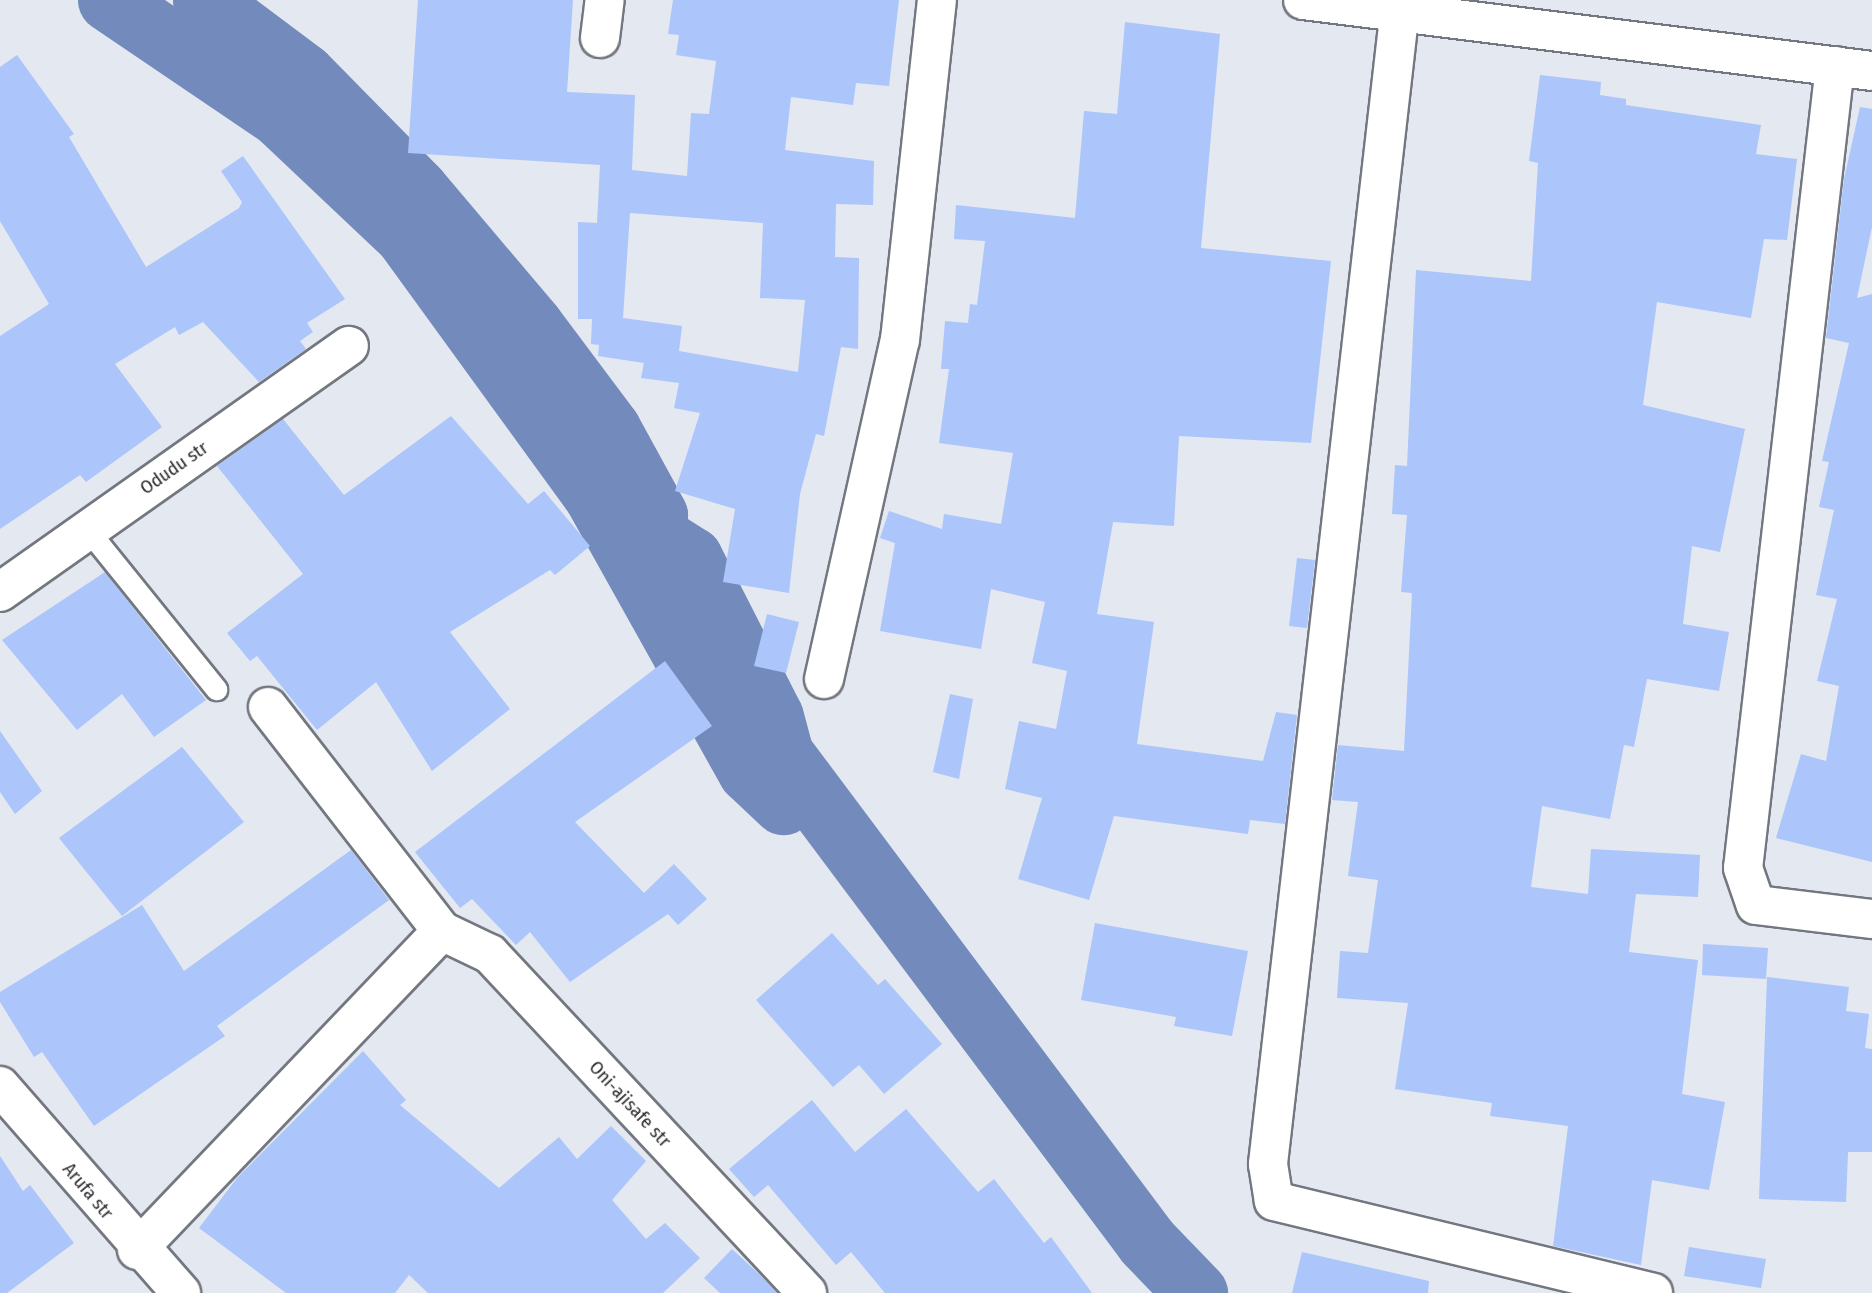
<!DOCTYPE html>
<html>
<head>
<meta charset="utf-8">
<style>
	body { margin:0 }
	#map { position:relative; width:1872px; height:1293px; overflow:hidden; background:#e3e8f1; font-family:"Fira Sans Condensed",sans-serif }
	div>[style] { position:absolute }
	.river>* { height:63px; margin:-31.5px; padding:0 31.5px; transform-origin:31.5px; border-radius:31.5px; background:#738abc }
	.building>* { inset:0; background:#acc5fa }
	.roads { filter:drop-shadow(2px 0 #73777f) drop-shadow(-2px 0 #73777f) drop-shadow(0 2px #73777f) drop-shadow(0 -2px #73777f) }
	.service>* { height:21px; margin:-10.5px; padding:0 10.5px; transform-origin:10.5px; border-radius:10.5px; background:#fff }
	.minor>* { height:38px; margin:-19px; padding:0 19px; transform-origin:19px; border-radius:19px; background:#fff }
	span { translate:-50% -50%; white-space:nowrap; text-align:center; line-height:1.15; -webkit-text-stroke:7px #fff; paint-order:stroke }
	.street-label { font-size:19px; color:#2b2d30 }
</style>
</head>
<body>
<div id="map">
	<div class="river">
		<i style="left:109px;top:0;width:205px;rotate:34.1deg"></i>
		<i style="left:279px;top:115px;width:173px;rotate:43.4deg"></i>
		<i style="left:405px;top:234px;width:321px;rotate:54deg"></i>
		<i style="left:594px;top:494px;width:317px;rotate:60.8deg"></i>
		<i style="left:749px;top:771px;width:47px;rotate:43.3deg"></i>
		<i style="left:204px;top:0;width:125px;rotate:36.9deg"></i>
		<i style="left:304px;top:75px;width:161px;rotate:45.5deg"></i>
		<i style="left:417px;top:190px;width:178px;rotate:49.8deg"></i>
		<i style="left:532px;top:326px;width:129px;rotate:53.2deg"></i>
		<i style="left:609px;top:429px;width:98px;rotate:61.3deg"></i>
		<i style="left:656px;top:515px;width:19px;rotate:99deg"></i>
		<i style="left:653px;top:534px;width:45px;rotate:32.3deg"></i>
		<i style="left:691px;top:558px;width:178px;rotate:63deg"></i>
		<i style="left:772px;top:717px;width:38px;rotate:75deg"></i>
		<i style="left:782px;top:754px;width:609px;rotate:53.21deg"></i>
		<i style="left:1147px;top:1242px;width:71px;rotate:46.1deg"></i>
	</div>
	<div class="building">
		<i style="clip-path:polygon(evenodd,418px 0,573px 0,567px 92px,635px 95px,632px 170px,687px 176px,691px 113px,709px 114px,716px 61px,676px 55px,679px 35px,668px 34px,673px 0,899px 0,889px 86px,856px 83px,853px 105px,791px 97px,785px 150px,874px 161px,873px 205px,836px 204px,835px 257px,859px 258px,858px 349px,841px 347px,824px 436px,816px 434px,800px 494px,789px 593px,723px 582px,735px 509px,675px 491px,700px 413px,674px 408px,679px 383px,641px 378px,644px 363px,598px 356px,599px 345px,591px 344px,592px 319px,578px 319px,578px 222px,597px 223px,600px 165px,408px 153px,418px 0,630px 213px,763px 223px,760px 298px,805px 300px,798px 372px,679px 351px,682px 326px,623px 318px,630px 213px)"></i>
		<i style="clip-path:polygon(1125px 22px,1220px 34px,1201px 248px,1331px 261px,1311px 443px,1179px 436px,1174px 526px,1113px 522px,1097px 614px,1154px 622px,1137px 744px,1263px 761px,1276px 712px,1297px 715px,1285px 824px,1250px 820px,1248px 834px,1114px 816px,1089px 900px,1018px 879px,1042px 798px,1005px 789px,1019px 721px,1056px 729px,1067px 671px,1032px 663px,1045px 602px,991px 589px,981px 649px,880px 631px,895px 543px,880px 538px,889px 511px,942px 529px,944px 514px,1001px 524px,1013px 453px,939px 443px,949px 369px,941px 369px,945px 321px,968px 323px,970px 304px,977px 305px,985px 241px,954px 239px,956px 205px,1075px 218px,1084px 111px,1117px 114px)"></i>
		<i style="clip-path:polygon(17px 55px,74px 134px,69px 137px,146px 267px,239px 208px,242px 202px,221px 171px,243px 156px,345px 299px,307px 323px,313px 332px,300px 341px,306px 349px,259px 382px,203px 322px,179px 335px,175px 327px,115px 364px,162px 427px,86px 482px,80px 475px,0 529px,0 336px,49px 304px,0 221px,0 67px)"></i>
		<i style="clip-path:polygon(1540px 75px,1601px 82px,1600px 95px,1626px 99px,1626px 105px,1761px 125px,1756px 154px,1797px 159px,1787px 240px,1764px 239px,1751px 318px,1657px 302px,1643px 405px,1745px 429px,1720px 552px,1692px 546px,1683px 624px,1729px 632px,1719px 691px,1647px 679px,1634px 747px,1624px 745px,1610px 819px,1542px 806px,1531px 887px,1588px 894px,1591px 849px,1700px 855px,1698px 897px,1636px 894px,1629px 952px,1698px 960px,1682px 1094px,1725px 1102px,1709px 1190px,1652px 1180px,1641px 1265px,1553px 1246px,1568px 1126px,1490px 1116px,1492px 1103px,1395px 1089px,1408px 1003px,1337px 998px,1340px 951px,1368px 953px,1378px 880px,1348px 876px,1358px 802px,1332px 800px,1338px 745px,1404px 751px,1412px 593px,1401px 592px,1407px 515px,1392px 514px,1395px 465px,1407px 466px,1416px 270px,1531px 281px,1538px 163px,1529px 161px)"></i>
		<i style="clip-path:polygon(1860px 107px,1872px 109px,1872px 227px,1857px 298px,1872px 294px,1872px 862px,1776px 838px,1801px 754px,1826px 761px,1839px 686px,1817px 681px,1837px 599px,1816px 595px,1834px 510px,1819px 507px,1829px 462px,1822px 461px,1849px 343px,1826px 338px,1844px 179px)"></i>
		<i style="clip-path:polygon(451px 416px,528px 504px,544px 491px,590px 546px,555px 575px,550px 570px,450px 632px,510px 709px,432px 771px,376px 682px,317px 730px,257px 656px,250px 661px,227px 633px,303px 574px,217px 466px,283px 419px,344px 495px)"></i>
		<i style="clip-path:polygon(1297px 558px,1315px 560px,1307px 628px,1289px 626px)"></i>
		<i style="clip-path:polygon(105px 572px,206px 700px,154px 737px,122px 694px,77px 730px,2px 640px)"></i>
		<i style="clip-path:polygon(767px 614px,799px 622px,786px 673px,754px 666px)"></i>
		<i style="clip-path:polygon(665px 661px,712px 726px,575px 822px,644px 893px,674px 864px,707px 899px,678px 925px,668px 914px,570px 982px,530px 932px,516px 945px,472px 899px,460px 908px,415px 852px)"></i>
		<i style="clip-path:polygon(950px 694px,973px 699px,959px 779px,933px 772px)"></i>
		<i style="clip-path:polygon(0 731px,42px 791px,15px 814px,0 792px)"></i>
		<i style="clip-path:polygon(182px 747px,244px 822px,122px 916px,59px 838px)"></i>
		<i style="clip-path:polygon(351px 850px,389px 900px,217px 1026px,225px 1036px,94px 1126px,42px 1052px,34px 1057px,0 1002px,0 992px,142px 905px,184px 971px)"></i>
		<i style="clip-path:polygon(1095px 923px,1248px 951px,1232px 1036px,1174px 1026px,1176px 1017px,1081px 1000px)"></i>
		<i style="clip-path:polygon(832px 933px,878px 985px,885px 979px,942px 1044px,884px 1094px,859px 1065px,833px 1087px,756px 1000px)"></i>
		<i style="clip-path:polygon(1703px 944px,1768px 948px,1766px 979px,1702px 975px)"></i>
		<i style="clip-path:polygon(1767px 977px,1849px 987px,1846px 1011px,1869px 1014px,1865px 1048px,1872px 1049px,1872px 1152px,1848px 1152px,1846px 1202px,1759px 1199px)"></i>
		<i style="clip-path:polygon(363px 1051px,406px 1100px,400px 1105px,499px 1188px,559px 1137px,577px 1159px,611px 1126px,646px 1161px,612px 1200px,646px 1239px,665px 1223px,700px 1258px,663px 1293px,428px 1293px,409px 1275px,395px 1293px,286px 1293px,199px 1228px,237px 1178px)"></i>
		<i style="clip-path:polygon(812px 1100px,855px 1152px,906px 1109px,978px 1192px,994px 1179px,1044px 1243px,1051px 1237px,1092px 1293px,885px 1293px,851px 1252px,836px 1265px,768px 1185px,754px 1197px,729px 1169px)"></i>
		<i style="clip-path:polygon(0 1156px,23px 1191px,30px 1185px,74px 1243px,7px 1293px,0 1293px)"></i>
		<i style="clip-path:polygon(1689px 1247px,1766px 1259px,1761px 1288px,1684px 1276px)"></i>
		<i style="clip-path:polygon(732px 1249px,760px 1275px,777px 1293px,720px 1293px,704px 1278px)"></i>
		<i style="clip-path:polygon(1302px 1252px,1429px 1281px,1428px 1293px,1292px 1293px)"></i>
	</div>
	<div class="roads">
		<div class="service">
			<i style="left:87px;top:529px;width:206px;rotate:51.1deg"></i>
		</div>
		<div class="minor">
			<i style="left:1303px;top:0;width:573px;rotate:7.11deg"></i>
			<i style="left:1401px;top:0;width:1172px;rotate:96.52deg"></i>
			<i style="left:1268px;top:1164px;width:37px;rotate:81deg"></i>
			<i style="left:1274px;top:1201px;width:390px;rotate:13.6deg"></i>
			<i style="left:600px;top:38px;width:38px;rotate:-83deg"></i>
			<i style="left:1835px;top:66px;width:807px;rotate:96.54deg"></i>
			<i style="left:1743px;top:868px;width:39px;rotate:71deg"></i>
			<i style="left:1756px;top:905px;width:117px;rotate:6.9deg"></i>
			<i style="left:0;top:592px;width:427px;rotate:-35.2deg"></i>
			<i style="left:824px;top:679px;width:347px;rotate:-77.4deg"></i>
			<i style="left:900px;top:340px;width:342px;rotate:-83.8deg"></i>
			<i style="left:268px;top:707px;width:284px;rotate:52.2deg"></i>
			<i style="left:442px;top:931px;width:53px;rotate:25.6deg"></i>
			<i style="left:490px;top:954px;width:464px;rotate:46.9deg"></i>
			<i style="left:0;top:1086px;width:275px;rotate:48.8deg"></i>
			<i style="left:137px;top:1250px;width:441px;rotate:-46.3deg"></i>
		</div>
	</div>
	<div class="street-label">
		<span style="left:174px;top:468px;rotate:-35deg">Odudu str</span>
		<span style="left:630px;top:1104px;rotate:47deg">Oni-ajisafe str</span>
		<span style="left:88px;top:1191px;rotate:50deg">Arufa str</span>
	</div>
</div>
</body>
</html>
